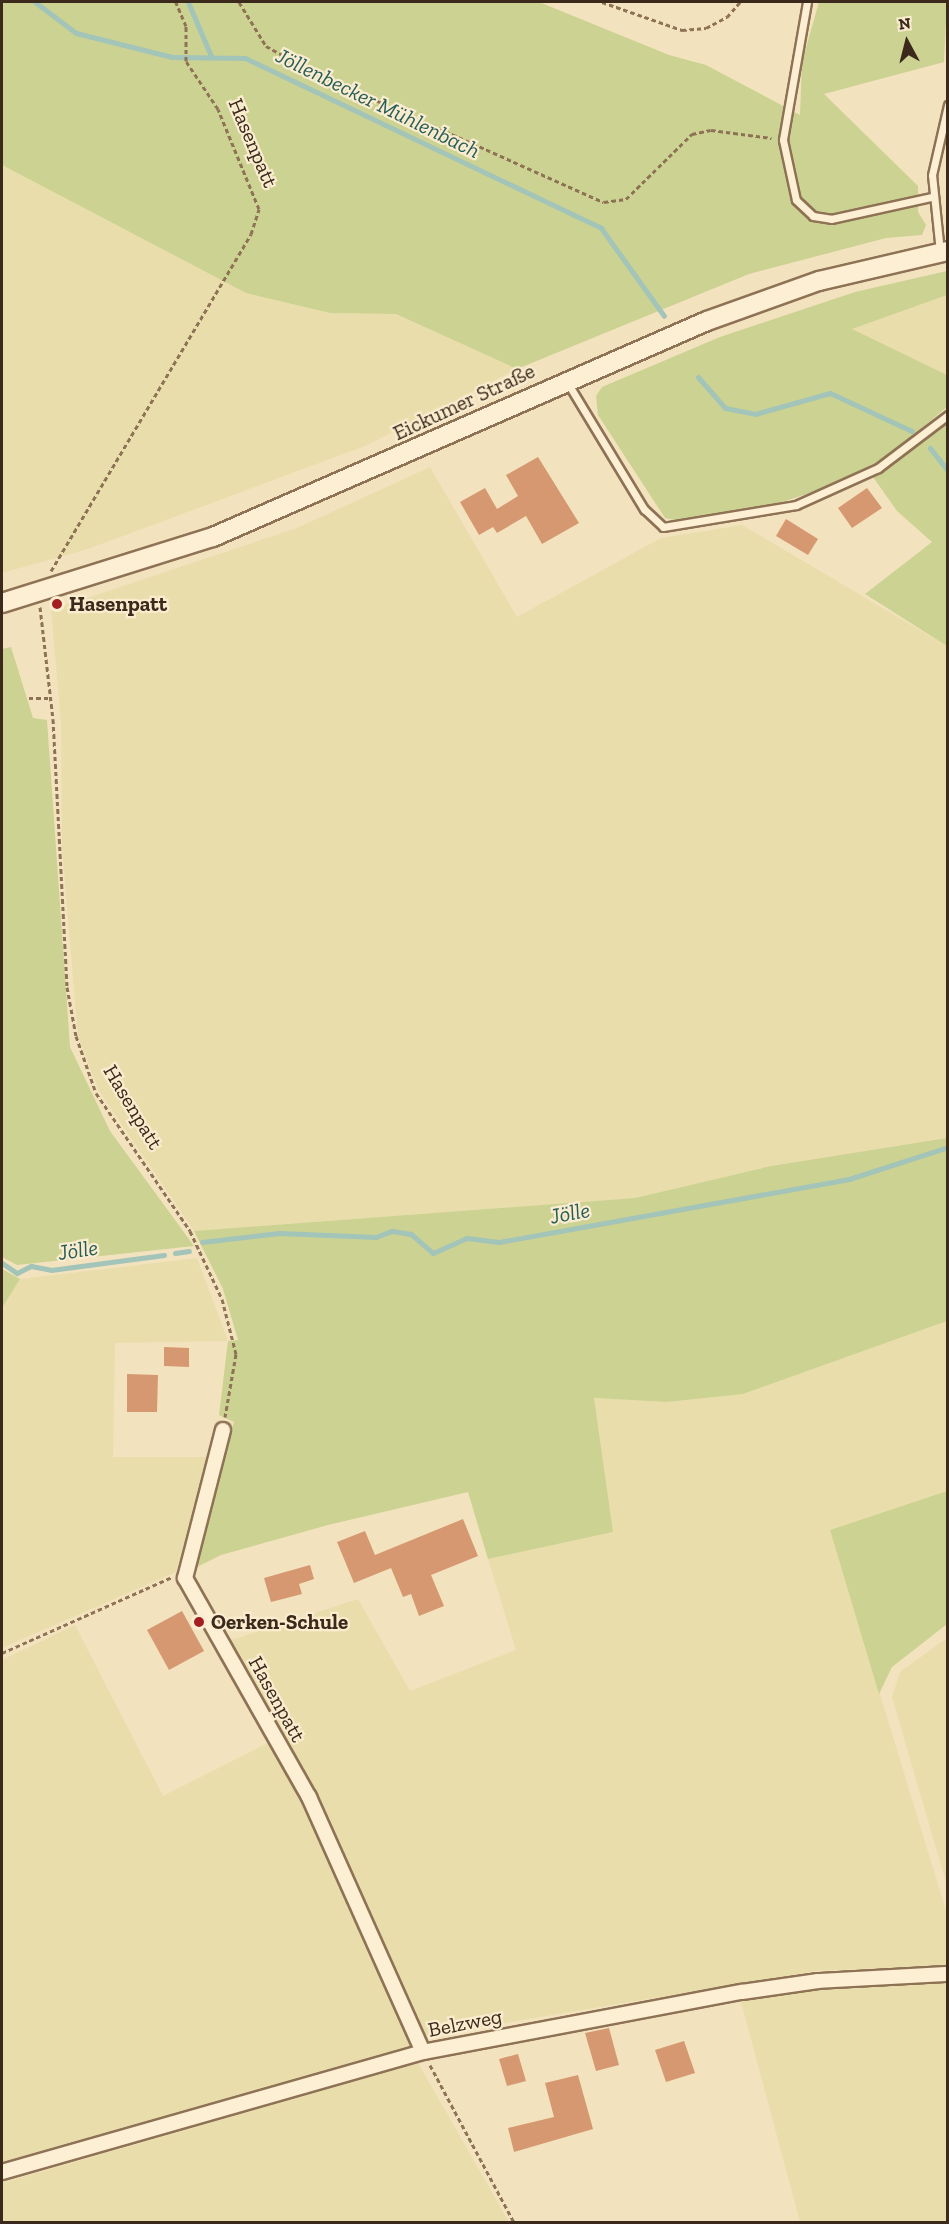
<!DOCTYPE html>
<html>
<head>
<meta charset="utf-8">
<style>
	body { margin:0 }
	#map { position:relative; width:949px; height:2224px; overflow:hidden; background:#f3e2be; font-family:"Zilla Slab",serif }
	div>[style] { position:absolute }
	.farmland>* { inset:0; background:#e9deab }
	.green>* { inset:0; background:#ccd291 }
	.stream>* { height:5px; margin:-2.5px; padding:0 2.5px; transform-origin:2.5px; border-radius:2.5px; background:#a2c4b9 }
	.building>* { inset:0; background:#d69870 }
	.path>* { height:3px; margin-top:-1.5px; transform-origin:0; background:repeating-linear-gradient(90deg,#8e7255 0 4.5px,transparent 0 7.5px) }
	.roads { filter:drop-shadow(2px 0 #8e7255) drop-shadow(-2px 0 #8e7255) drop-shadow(0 2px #8e7255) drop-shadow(0 -2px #8e7255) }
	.lane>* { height:7px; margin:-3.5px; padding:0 3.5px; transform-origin:3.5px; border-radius:3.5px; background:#fdefd3 }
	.street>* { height:14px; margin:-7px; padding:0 7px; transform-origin:7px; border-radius:7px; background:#fdefd3 }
	.secondary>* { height:18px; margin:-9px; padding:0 9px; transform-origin:9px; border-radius:9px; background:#fdefd3 }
	.dots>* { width:16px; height:16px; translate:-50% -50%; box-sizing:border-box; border:3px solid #f9eccf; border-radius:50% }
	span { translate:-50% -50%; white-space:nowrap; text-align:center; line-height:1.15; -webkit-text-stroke:4.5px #f9eccf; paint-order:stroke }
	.street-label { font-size:21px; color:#3b2a1b }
	.poi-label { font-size:21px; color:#3b2a1b; font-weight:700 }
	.left { translate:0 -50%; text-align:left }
	.water-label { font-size:22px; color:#285d58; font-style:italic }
	.frame { position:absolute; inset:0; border:3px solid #3b2a1b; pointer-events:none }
	.north { position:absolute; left:877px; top:12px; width:60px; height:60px; -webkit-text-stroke:4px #f9eccf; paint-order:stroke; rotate:353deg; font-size:16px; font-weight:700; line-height:24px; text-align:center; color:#3b2a1b }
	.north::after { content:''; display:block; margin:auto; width:21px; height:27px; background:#3b2a1b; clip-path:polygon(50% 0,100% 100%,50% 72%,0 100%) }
</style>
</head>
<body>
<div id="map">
	<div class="farmland">
		<i style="clip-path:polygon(2px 165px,246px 293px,330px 313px,396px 314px,517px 369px,365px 446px,88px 549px,2px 573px)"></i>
		<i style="clip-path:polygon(947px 295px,947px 375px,851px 329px)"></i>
		<i style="clip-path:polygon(430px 467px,517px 617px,661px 538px,742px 525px,947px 646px,947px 1138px,771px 1166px,635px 1198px,194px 1231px,99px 1091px,78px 1037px,62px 848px,61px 722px,51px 610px,297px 528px)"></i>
		<i style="clip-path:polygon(197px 1258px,228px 1341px,115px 1343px,113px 1457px,210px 1457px,176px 1572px,2px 1648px,2px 1308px,20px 1279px)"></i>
		<i style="clip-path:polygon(947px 1321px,947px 1491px,830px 1530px,947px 1914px,947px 1965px,815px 1971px,422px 2037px,228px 1641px,358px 1599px,410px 1691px,516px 1650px,488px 1559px,613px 1532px,593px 1398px,667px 1402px,743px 1394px)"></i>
		<i style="clip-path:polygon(75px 1625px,163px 1796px,272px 1741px,413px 2039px,412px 2045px,2px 2162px,2px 1660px)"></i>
		<i style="clip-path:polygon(947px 1638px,947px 1886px,892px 1697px,900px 1672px)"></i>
		<i style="clip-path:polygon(947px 1983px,947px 2222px,800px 2222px,740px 1998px,819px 1985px)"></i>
		<i style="clip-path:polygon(418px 2063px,509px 2222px,2px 2222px,2px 2183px)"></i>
	</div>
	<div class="green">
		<i style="clip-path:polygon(2px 2px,539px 2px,669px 55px,706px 65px,800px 115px,802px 62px,819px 2px,947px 2px,944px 62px,824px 94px,918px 186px,918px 212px,926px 225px,922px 235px,886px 238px,749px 274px,517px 369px,396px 314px,330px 313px,246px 293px,2px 165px)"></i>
		<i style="clip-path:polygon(947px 271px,947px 295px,852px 329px,947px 375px,947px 407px,888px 456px,831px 486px,782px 502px,679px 521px,665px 518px,598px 415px,596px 396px,602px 387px,720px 337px,855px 292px)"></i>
		<i style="clip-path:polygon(947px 421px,947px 646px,865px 594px,932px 542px,897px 511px,873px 477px)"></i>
		<i style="clip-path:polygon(11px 647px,33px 718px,47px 720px,70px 1047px,110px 1131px,194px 1246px,17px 1265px,2px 1257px,2px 649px)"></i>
		<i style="clip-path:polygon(947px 1138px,947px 1321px,743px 1394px,667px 1402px,594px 1398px,613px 1532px,488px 1559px,468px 1492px,328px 1525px,221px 1555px,195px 1568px,234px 1422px,219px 1415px,228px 1341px,238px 1340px,223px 1289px,194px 1231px,635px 1198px,771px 1166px)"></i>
		<i style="clip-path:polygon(2px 1269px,20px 1279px,2px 1308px)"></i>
		<i style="clip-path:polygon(947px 1491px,947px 1624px,892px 1667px,879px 1694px,830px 1530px)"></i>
	</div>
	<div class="stream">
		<i style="left:35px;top:2px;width:51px;rotate:37.1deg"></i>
		<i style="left:76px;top:33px;width:99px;rotate:14deg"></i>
		<i style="left:172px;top:57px;width:73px;rotate:0.8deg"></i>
		<i style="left:245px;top:58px;width:395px;rotate:25.5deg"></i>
		<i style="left:601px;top:228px;width:108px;rotate:54.4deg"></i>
		<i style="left:188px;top:2px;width:59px;rotate:66.9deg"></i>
		<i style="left:698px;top:377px;width:41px;rotate:48.9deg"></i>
		<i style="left:725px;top:408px;width:31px;rotate:11deg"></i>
		<i style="left:755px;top:414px;width:78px;rotate:-15.6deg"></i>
		<i style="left:830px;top:393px;width:90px;rotate:24.9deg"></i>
		<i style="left:930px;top:448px;width:29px;rotate:52deg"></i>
		<i style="left:202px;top:1242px;width:78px;rotate:-6.7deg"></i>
		<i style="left:279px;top:1233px;width:97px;rotate:2.4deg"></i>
		<i style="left:376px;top:1237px;width:17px;rotate:-21deg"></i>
		<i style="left:392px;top:1231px;width:19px;rotate:9deg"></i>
		<i style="left:411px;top:1234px;width:29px;rotate:41deg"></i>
		<i style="left:433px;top:1253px;width:37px;rotate:-24deg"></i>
		<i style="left:467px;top:1238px;width:32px;rotate:7deg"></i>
		<i style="left:499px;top:1242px;width:356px;rotate:-10.2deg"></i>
		<i style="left:849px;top:1179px;width:104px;rotate:-17.9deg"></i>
		<i style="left:175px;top:1253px;width:14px;rotate:-8deg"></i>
		<i style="left:2px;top:1263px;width:18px;rotate:34deg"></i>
		<i style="left:17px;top:1273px;width:16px;rotate:-27deg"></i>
		<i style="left:31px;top:1266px;width:20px;rotate:11deg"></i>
		<i style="left:51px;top:1270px;width:114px;rotate:-7.6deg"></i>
	</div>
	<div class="building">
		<i style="clip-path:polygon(538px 457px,579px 523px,542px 544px,526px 516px,497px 533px,493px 527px,479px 535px,460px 502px,485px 488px,497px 509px,518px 496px,506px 475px)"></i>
		<i style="clip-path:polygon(867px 488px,882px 508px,852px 528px,838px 508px)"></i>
		<i style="clip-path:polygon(786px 519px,818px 539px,808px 555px,776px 536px)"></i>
		<i style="clip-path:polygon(164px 1347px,189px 1348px,189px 1367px,164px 1366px)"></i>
		<i style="clip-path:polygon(127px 1374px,158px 1375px,157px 1412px,127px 1412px)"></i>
		<i style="clip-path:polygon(463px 1519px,478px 1556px,431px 1575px,444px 1606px,419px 1616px,411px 1594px,403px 1597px,391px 1568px,354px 1583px,337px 1542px,365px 1531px,375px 1555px)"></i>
		<i style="clip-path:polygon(310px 1565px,314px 1579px,299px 1584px,302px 1594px,271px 1602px,264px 1578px)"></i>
		<i style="clip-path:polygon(182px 1611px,204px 1651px,169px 1670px,147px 1630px)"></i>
		<i style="clip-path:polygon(609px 2028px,619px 2065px,596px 2071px,585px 2033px)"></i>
		<i style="clip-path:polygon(684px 2041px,695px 2073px,666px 2082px,655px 2050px)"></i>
		<i style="clip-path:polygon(518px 2054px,526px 2081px,507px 2086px,499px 2059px)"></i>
		<i style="clip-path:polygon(578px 2075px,593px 2129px,514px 2152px,508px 2128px,554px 2117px,545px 2083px)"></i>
	</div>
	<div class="path">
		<i style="left:239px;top:2px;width:52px;rotate:58.5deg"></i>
		<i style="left:266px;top:46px;width:56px;rotate:28.9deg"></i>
		<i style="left:315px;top:73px;width:316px;rotate:24.1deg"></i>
		<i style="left:604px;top:202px;width:22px;rotate:-8deg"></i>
		<i style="left:626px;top:199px;width:93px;rotate:-44.6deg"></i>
		<i style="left:692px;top:134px;width:19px;rotate:-12deg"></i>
		<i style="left:711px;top:130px;width:61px;rotate:7.6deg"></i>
		<i style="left:602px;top:2px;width:85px;rotate:19.3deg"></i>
		<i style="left:682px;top:30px;width:24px;rotate:-5deg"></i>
		<i style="left:706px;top:28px;width:24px;rotate:-28deg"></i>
		<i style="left:727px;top:17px;width:20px;rotate:-49deg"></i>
		<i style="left:51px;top:571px;width:392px;rotate:-59.3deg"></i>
		<i style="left:251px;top:234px;width:26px;rotate:-72deg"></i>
		<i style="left:259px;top:209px;width:108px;rotate:-112.3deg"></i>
		<i style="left:218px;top:109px;width:58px;rotate:-123.7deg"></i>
		<i style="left:186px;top:61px;width:35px;rotate:-90deg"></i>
		<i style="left:186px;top:26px;width:26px;rotate:-113deg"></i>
		<i style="left:40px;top:607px;width:113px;rotate:83.4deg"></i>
		<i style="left:53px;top:719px;width:268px;rotate:87deg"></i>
		<i style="left:67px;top:987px;width:50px;rotate:79.6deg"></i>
		<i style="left:76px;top:1036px;width:60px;rotate:70.7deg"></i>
		<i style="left:96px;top:1093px;width:167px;rotate:55.7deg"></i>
		<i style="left:190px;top:1231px;width:75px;rotate:64.8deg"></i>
		<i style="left:222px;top:1299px;width:57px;rotate:75.7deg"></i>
		<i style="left:236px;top:1354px;width:64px;rotate:99.9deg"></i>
		<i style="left:29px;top:698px;width:20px"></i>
		<i style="left:2px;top:1653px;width:186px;rotate:-24.1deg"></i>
		<i style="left:430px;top:2065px;width:178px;rotate:61.9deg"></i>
	</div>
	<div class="roads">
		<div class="lane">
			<i style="left:807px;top:2px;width:140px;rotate:99.9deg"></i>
			<i style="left:783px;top:140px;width:61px;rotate:77.8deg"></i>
			<i style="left:796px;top:200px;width:23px;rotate:43deg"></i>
			<i style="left:813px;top:216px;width:18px;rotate:9deg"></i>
			<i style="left:831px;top:219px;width:102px;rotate:-12.4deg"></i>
			<i style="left:940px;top:252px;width:77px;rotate:-95.9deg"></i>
			<i style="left:932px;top:175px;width:72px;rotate:-77.1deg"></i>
			<i style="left:567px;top:382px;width:149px;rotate:58.8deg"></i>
			<i style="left:644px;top:509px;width:26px;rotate:43deg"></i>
			<i style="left:663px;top:527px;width:135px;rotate:-9.4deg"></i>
			<i style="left:796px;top:505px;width:90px;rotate:-24.3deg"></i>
			<i style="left:878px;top:468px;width:88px;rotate:-37.1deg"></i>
		</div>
		<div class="street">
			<i style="left:223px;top:1430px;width:153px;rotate:104.4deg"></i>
			<i style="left:185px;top:1578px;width:252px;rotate:60.5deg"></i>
			<i style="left:309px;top:1797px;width:279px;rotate:65.9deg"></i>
			<i style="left:2px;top:2172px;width:438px;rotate:-15.9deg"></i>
			<i style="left:423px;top:2052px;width:325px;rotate:-10.7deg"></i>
			<i style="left:742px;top:1992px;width:77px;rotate:-8.2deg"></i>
			<i style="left:818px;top:1981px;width:130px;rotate:-3.1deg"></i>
		</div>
		<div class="secondary">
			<i style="left:2px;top:603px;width:221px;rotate:-17.4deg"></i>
			<i style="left:213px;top:537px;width:539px;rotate:-23.62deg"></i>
			<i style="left:707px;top:321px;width:119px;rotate:-19.7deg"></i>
			<i style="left:819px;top:281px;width:132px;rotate:-13.1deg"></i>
		</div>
	</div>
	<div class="dots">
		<i style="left:57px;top:604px;background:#a41d22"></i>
		<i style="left:199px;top:1622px;background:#a41d22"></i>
	</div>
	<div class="street-label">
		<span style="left:253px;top:143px;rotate:67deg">Hasenpatt</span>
		<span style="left:464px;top:402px;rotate:-25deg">Eickumer Straße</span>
		<span style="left:133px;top:1107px;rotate:59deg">Hasenpatt</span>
		<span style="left:277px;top:1699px;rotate:61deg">Hasenpatt</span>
		<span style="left:465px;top:2023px;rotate:-11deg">Belzweg</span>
	</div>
	<div class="poi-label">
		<span class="left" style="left:69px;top:604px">Hasenpatt</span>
		<span class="left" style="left:211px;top:1622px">Oerken-Schule</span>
	</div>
	<div class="water-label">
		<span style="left:378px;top:103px;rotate:26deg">Jöllenbecker Mühlenbach</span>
		<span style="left:570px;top:1213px;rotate:-10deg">Jölle</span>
		<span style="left:78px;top:1250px;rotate:-8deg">Jölle</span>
	</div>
	<div class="frame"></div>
	<div class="north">N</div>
</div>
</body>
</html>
